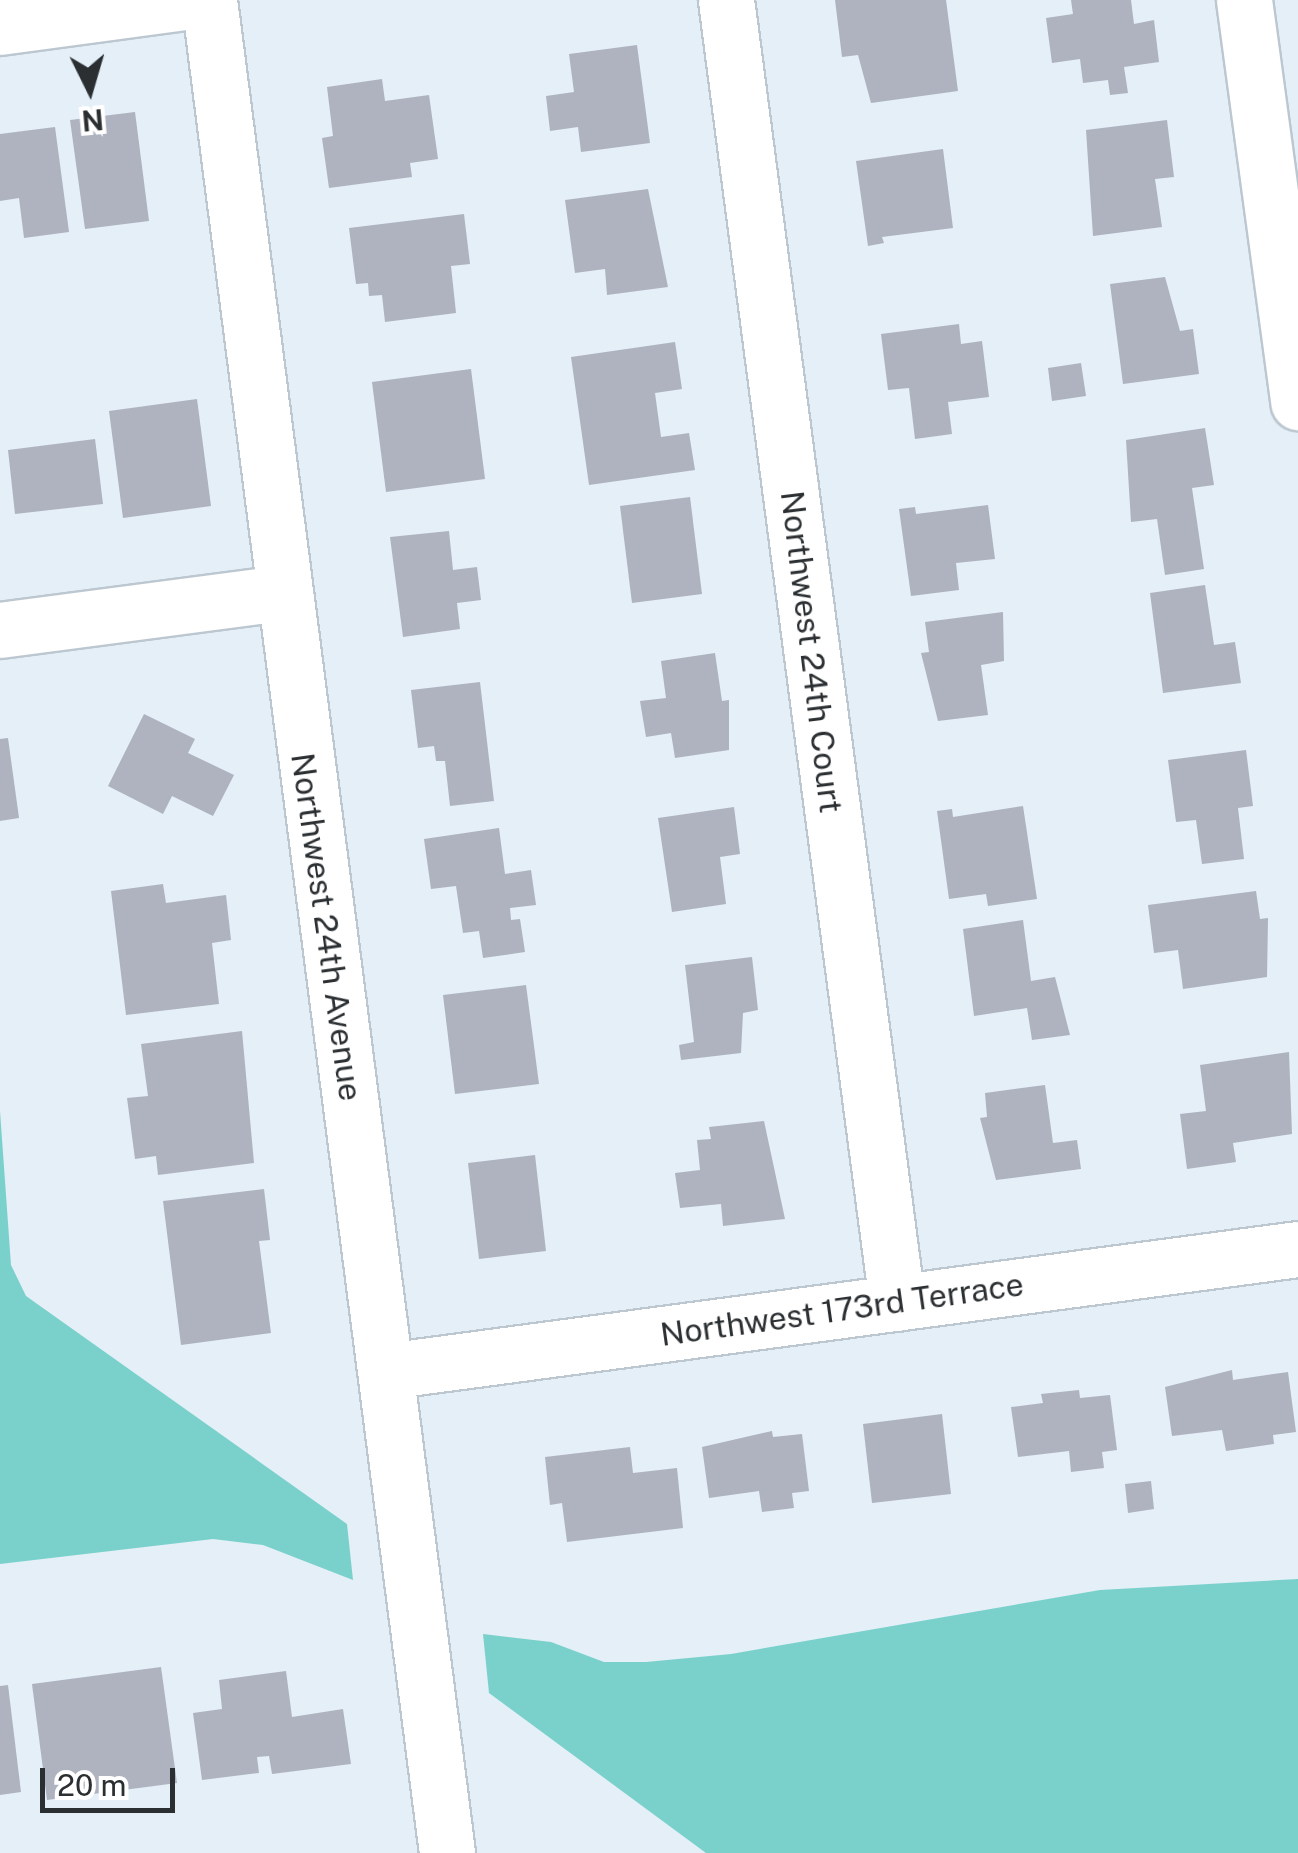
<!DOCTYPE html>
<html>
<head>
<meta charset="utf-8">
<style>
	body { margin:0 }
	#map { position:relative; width:1298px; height:1853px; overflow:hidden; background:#e4eff8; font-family:"Public Sans",sans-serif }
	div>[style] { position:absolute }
	.water>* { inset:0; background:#7ad1cb }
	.building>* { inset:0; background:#aeb3bf }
	.roads { filter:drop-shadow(2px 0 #bcc7d0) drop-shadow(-2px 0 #bcc7d0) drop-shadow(0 2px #bcc7d0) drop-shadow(0 -2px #bcc7d0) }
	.minor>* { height:55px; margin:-27.5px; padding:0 27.5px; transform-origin:27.5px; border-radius:27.5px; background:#fff }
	span { translate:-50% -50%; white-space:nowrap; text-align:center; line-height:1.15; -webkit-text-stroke:8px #fff; paint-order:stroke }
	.street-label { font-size:32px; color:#2b2f32 }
	.north { position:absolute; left:40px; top:40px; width:100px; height:100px; -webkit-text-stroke:8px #fff; paint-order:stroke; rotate:175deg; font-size:28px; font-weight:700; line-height:40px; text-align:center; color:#2b2f32 }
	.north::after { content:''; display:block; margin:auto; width:35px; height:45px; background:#2b2f32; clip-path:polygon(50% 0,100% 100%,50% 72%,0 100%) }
	.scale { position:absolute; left:40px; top:1768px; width:135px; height:45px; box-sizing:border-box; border:5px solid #2b2f32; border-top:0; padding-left:12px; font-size:30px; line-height:35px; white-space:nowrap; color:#2b2f32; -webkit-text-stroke:8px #fff; paint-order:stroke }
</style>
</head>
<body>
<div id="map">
	<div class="water">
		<i style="clip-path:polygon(0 1111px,11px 1265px,26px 1296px,347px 1524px,353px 1580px,263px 1545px,213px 1539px,0 1564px)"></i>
		<i style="clip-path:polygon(1298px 1579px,1298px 1853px,706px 1853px,489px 1693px,483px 1634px,551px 1642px,604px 1662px,646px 1662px,731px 1654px,1100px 1590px)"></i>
	</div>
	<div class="building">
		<i style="clip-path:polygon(835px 0,946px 0,958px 91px,871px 103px,858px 55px,842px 57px)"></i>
		<i style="clip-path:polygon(1071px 0,1131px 0,1134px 24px,1154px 20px,1159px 62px,1124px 67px,1128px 93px,1110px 95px,1108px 80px,1083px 83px,1080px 59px,1052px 63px,1046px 18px,1073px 14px)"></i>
		<i style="clip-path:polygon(637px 45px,650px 143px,581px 152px,578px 127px,550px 131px,546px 96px,574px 92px,569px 54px)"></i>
		<i style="clip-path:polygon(382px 79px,385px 101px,429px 95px,438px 159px,410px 163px,412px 177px,329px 188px,322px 138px,333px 136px,327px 87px)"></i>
		<i style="clip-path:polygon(135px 112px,149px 221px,85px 229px,70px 120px)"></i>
		<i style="clip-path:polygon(1167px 120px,1174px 177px,1155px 179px,1162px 227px,1093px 236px,1086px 130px)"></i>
		<i style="clip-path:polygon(55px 127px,69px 232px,24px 238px,19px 198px,0 201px,0 134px)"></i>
		<i style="clip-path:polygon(943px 149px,953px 228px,882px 237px,884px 243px,868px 246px,856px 161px)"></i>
		<i style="clip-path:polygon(648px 189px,668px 287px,607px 295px,605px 269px,575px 273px,565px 200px)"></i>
		<i style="clip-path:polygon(464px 214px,470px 264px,451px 266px,456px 313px,385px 322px,382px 295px,369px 296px,368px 283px,356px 284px,349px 228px)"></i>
		<i style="clip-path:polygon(1165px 277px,1180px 331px,1193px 329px,1199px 374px,1123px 384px,1110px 284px)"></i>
		<i style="clip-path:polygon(959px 324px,961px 344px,982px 341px,989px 397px,948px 402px,952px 434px,915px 439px,909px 388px,888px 390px,881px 334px)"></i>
		<i style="clip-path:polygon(675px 342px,682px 389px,655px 393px,661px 437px,689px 433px,695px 470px,589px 485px,571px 357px)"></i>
		<i style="clip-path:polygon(1081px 363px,1086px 396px,1052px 401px,1048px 368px)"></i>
		<i style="clip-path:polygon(471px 369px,485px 479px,386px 492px,372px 382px)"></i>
		<i style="clip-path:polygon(197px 399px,211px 506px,123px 518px,109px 411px)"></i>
		<i style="clip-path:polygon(1205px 428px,1214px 485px,1192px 488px,1204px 569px,1165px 575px,1157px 519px,1131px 522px,1126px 440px)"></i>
		<i style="clip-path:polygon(95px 439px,103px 504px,15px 514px,8px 450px)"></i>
		<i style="clip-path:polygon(690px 497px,702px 594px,632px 603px,620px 506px)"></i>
		<i style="clip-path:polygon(988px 505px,995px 559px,956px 563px,959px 590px,911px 596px,899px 509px,915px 507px,916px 514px)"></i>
		<i style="clip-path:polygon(449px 531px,453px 570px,477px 567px,481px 600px,457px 603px,460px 629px,403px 637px,390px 537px)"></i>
		<i style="clip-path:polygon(1205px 585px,1214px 645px,1235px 642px,1241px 683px,1163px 693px,1150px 593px)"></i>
		<i style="clip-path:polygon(1003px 612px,1004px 661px,981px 665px,988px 715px,938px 721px,921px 653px,929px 652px,925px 622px)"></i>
		<i style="clip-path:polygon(715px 653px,722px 701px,729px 700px,729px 750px,675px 758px,671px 733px,646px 737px,640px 701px,666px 698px,661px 661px)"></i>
		<i style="clip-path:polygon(480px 682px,494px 801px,450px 806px,445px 761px,436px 761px,434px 746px,418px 748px,411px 690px)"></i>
		<i style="clip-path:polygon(144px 714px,195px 739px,188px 753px,234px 775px,213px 816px,172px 796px,163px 814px,108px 786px)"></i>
		<i style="clip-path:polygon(8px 738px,19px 818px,0 821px,0 739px)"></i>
		<i style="clip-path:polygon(1246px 750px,1253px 806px,1238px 808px,1244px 859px,1202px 864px,1196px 820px,1176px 822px,1168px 760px)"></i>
		<i style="clip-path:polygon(1023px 806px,1037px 899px,988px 906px,986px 894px,949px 899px,937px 811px,952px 809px,953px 817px)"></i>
		<i style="clip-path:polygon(734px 807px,740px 854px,720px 857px,726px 904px,672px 912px,658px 818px)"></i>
		<i style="clip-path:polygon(499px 828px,505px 874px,531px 870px,536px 905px,510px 908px,511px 920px,520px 919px,525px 952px,483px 958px,479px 931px,463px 933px,456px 886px,431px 889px,424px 839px)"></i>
		<i style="clip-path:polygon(163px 884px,166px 903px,226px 895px,231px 940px,212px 943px,219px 1004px,126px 1015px,111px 891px)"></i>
		<i style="clip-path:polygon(1256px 891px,1260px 919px,1268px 918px,1267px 977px,1183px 989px,1178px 950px,1154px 953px,1148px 905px)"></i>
		<i style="clip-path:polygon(1023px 920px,1031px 981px,1055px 977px,1070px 1035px,1032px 1040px,1027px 1008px,974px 1016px,963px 929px)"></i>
		<i style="clip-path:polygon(752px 957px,758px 1010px,743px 1013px,741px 1053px,681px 1060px,679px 1045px,694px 1042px,685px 965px)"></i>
		<i style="clip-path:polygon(526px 985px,539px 1084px,455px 1094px,443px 995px)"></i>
		<i style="clip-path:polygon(242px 1031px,254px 1163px,158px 1175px,156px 1156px,135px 1159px,127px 1098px,148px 1096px,141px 1044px)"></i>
		<i style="clip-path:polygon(1289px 1052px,1292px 1134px,1233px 1143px,1236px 1162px,1187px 1169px,1180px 1114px,1206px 1111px,1200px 1065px)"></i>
		<i style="clip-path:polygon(1045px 1085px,1053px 1143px,1077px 1140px,1081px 1169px,996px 1180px,980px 1118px,987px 1117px,985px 1093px)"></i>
		<i style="clip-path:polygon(764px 1121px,785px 1219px,723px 1226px,721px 1204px,680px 1208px,675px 1173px,700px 1170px,697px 1140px,711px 1139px,709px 1127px)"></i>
		<i style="clip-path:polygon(535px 1155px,546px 1251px,479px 1259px,468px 1163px)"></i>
		<i style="clip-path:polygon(264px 1189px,270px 1240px,259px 1241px,271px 1333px,181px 1345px,163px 1201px)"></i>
		<i style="clip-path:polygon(1232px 1370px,1233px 1380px,1288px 1372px,1296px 1432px,1273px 1435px,1274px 1444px,1226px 1451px,1222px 1430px,1172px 1436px,1165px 1387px)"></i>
		<i style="clip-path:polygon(1079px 1390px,1080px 1398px,1110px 1395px,1117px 1450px,1102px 1452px,1104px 1468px,1071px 1472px,1069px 1451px,1018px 1457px,1011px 1407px,1043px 1403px,1041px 1394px)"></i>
		<i style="clip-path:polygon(942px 1414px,951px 1494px,872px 1503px,863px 1424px)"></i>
		<i style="clip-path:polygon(772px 1431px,773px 1437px,802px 1434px,809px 1491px,792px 1493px,794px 1508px,762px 1512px,759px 1491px,709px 1498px,702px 1447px)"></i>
		<i style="clip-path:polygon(630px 1447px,633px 1473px,677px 1468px,683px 1528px,567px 1542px,562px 1503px,550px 1505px,545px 1457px)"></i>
		<i style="clip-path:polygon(1151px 1481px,1154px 1509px,1128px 1513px,1125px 1484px)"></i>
		<i style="clip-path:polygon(161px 1667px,177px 1783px,47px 1800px,32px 1684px)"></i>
		<i style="clip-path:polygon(286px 1671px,292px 1717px,343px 1709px,351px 1764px,272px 1774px,269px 1756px,257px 1757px,259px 1773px,202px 1780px,193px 1713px,222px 1709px,219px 1680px)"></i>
		<i style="clip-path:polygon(8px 1685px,21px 1792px,0 1795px,0 1686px)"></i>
	</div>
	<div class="roads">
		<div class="minor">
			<i style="left:209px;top:0;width:1868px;rotate:82.68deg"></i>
			<i style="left:726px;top:0;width:1314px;rotate:82.52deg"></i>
			<i style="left:1244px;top:0;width:406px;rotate:82.3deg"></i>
			<i style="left:0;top:27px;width:202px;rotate:-7.7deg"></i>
			<i style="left:0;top:630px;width:283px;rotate:-7.5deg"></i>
			<i style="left:386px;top:1371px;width:920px;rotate:-7.62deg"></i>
		</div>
	</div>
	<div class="street-label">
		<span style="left:811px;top:652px;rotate:83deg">Northwest 24th Court</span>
		<span style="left:326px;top:927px;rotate:82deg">Northwest 24th Avenue</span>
		<span style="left:842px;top:1310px;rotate:-8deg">Northwest 173rd Terrace</span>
	</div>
	<div class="north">N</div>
	<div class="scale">20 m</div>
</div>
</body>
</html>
